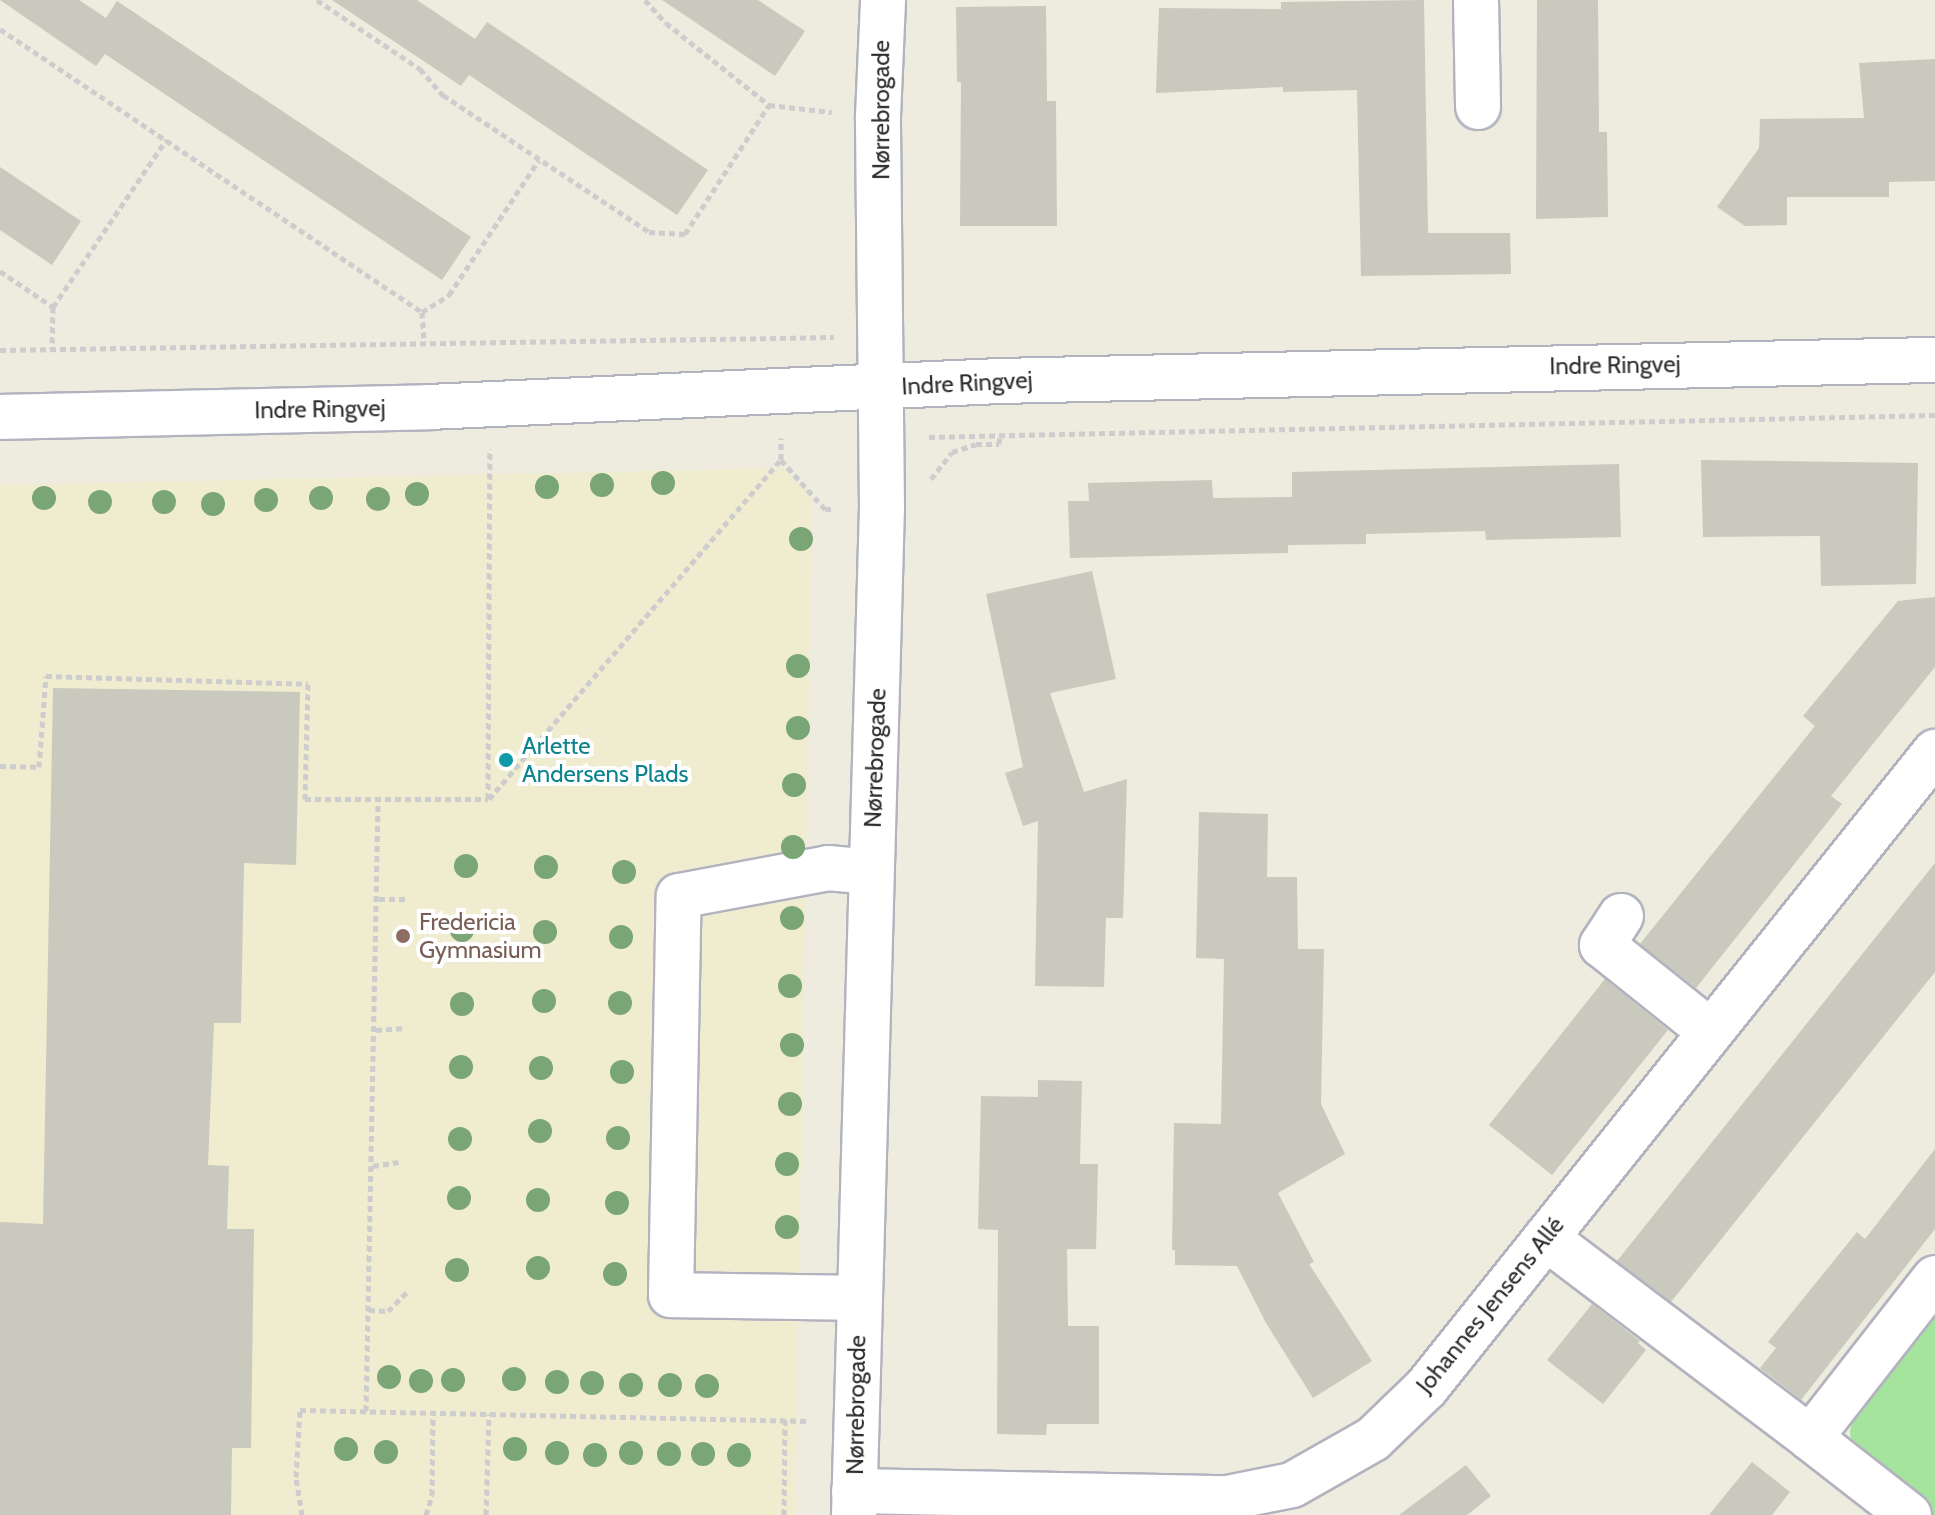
<!DOCTYPE html>
<html>
<head>
<meta charset="utf-8">
<style>
	body { margin:0 }
	#map { position:relative; width:1935px; height:1515px; overflow:hidden; background:#eeebdf; font-family:Cabin,sans-serif }
	div>[style] { position:absolute }
	.education>* { inset:0; background:#efeccf }
	.green>* { inset:0; background:#a5e49c }
	.building>* { inset:0; background:#cac9be }
	.path>* { height:5px; margin-top:-2.5px; transform-origin:0; background:repeating-linear-gradient(90deg,#cdcdcd 0 6px,transparent 0 10px) }
	.roads { filter:drop-shadow(2px 0 #b3b3c0) drop-shadow(-2px 0 #b3b3c0) drop-shadow(0 2px #b3b3c0) drop-shadow(0 -2px #b3b3c0) }
	.minor>* { height:44px; margin:-22px; padding:0 22px; transform-origin:22px; border-radius:22px; background:#fff }
	.trees>* { width:24px; height:24px; margin:-12px; border-radius:50%; background:#7aa574 }
	.dots>* { width:22px; height:22px; translate:-50% -50%; box-sizing:border-box; border:4px solid #fff; border-radius:50% }
	span { translate:-50% -50%; white-space:nowrap; text-align:center; line-height:1.15; -webkit-text-stroke:8px #fff; paint-order:stroke }
	.street-label { font-size:24px; color:#2d2d2d }
	.culture-label { font-size:24px; color:#0d838f }
	.left { translate:0 -50%; text-align:left }
	.education-label { font-size:24px; color:#785e54 }
</style>
</head>
<body>
<div id="map">
	<div class="education">
		<i style="clip-path:polygon(784px 468px,812px 498px,795px 1515px,0 1515px,0 485px)"></i>
	</div>
	<div class="green">
		<i style="clip-path:polygon(1935px 1311px,1935px 1515px,1922px 1515px,1851px 1444px,1850px 1431px,1855px 1412px)"></i>
	</div>
	<div class="building">
		<i style="clip-path:polygon(0 0,79px 0,106px 18px,117px 1px,471px 237px,442px 280px,105px 54px,96px 66px)"></i>
		<i style="clip-path:polygon(332px 0,417px 0,475px 39px,487px 22px,708px 170px,677px 215px,469px 75px,461px 86px)"></i>
		<i style="clip-path:polygon(662px 0,758px 0,805px 31px,775px 76px)"></i>
		<i style="clip-path:polygon(1424px 0,1428px 233px,1510px 233px,1511px 274px,1361px 276px,1357px 90px,1283px 92px,1283px 87px,1156px 93px,1159px 8px,1281px 9px,1281px 2px)"></i>
		<i style="clip-path:polygon(1537px 0,1598px 0,1599px 132px,1607px 132px,1608px 217px,1536px 219px)"></i>
		<i style="clip-path:polygon(1046px 6px,1047px 101px,1056px 101px,1057px 226px,960px 226px,961px 82px,957px 82px,956px 7px)"></i>
		<i style="clip-path:polygon(1935px 59px,1935px 181px,1889px 182px,1889px 197px,1787px 197px,1787px 225px,1745px 226px,1717px 207px,1759px 148px,1760px 119px,1864px 118px,1859px 63px)"></i>
		<i style="clip-path:polygon(0 167px,81px 221px,52px 265px,0 230px)"></i>
		<i style="clip-path:polygon(1701px 460px,1918px 463px,1916px 584px,1821px 586px,1820px 536px,1703px 537px)"></i>
		<i style="clip-path:polygon(1619px 464px,1621px 537px,1486px 540px,1485px 531px,1366px 534px,1366px 544px,1288px 545px,1288px 553px,1070px 558px,1068px 501px,1089px 501px,1088px 483px,1212px 480px,1213px 498px,1292px 497px,1292px 472px)"></i>
		<i style="clip-path:polygon(1092px 571px,1116px 679px,1050px 693px,1084px 792px,1127px 779px,1123px 918px,1106px 918px,1104px 987px,1035px 986px,1038px 821px,1023px 826px,1005px 773px,1023px 767px,986px 594px)"></i>
		<i style="clip-path:polygon(1935px 597px,1935px 667px,1831px 796px,1842px 804px,1696px 988px,1640px 944px,1815px 726px,1803px 716px,1898px 601px)"></i>
		<i style="clip-path:polygon(53px 688px,300px 692px,296px 865px,244px 863px,241px 1023px,214px 1023px,208px 1165px,229px 1166px,227px 1229px,254px 1229px,251px 1448px,232px 1448px,231px 1515px,0 1515px,0 1222px,43px 1224px)"></i>
		<i style="clip-path:polygon(1199px 812px,1268px 814px,1267px 877px,1297px 877px,1298px 949px,1324px 949px,1321px 1104px,1345px 1154px,1278px 1193px,1314px 1262px,1309px 1264px,1372px 1361px,1313px 1398px,1266px 1323px,1237px 1266px,1175px 1265px,1175px 1250px,1172px 1250px,1174px 1123px,1221px 1124px,1224px 959px,1196px 958px)"></i>
		<i style="clip-path:polygon(1935px 863px,1935px 972px,1671px 1302px,1617px 1261px)"></i>
		<i style="clip-path:polygon(1605px 979px,1668px 1030px,1552px 1175px,1489px 1125px)"></i>
		<i style="clip-path:polygon(1038px 1080px,1082px 1081px,1080px 1164px,1098px 1164px,1096px 1249px,1067px 1249px,1068px 1326px,1099px 1326px,1099px 1424px,1047px 1424px,1046px 1435px,997px 1434px,998px 1230px,978px 1229px,981px 1096px,1038px 1097px)"></i>
		<i style="clip-path:polygon(1935px 1149px,1935px 1229px,1801px 1400px,1760px 1368px,1776px 1348px,1768px 1342px,1857px 1232px,1865px 1239px)"></i>
		<i style="clip-path:polygon(1592px 1304px,1640px 1341px,1638px 1343px,1646px 1350px,1603px 1404px,1547px 1360px)"></i>
		<i style="clip-path:polygon(1752px 1462px,1790px 1492px,1772px 1515px,1709px 1515px)"></i>
		<i style="clip-path:polygon(1466px 1465px,1491px 1496px,1467px 1515px,1399px 1515px)"></i>
	</div>
	<div class="path">
		<i style="left:317px;top:0;width:124px;rotate:33.8deg"></i>
		<i style="left:420px;top:69px;width:35px;rotate:49deg"></i>
		<i style="left:443px;top:95px;width:247px;rotate:33.6deg"></i>
		<i style="left:649px;top:232px;width:36px;rotate:3deg"></i>
		<i style="left:685px;top:234px;width:154px;rotate:-56.9deg"></i>
		<i style="left:645px;top:0;width:31px;rotate:48deg"></i>
		<i style="left:666px;top:23px;width:132px;rotate:38.5deg"></i>
		<i style="left:769px;top:105px;width:63px;rotate:6.3deg"></i>
		<i style="left:0;top:29px;width:508px;rotate:33.85deg"></i>
		<i style="left:422px;top:312px;width:30px;rotate:86deg"></i>
		<i style="left:0;top:271px;width:64px;rotate:34.2deg"></i>
		<i style="left:53px;top:307px;width:42px;rotate:91.4deg"></i>
		<i style="left:53px;top:307px;width:202px;rotate:-55.9deg"></i>
		<i style="left:422px;top:312px;width:32px;rotate:-32deg"></i>
		<i style="left:449px;top:295px;width:162px;rotate:-56.3deg"></i>
		<i style="left:0;top:350px;width:834px;rotate:-0.89deg"></i>
		<i style="left:929px;top:437px;width:1006px;rotate:-1.25deg"></i>
		<i style="left:781px;top:460px;width:66px;rotate:48.1deg"></i>
		<i style="left:825px;top:509px;width:9px"></i>
		<i style="left:931px;top:479px;width:34px;rotate:-52deg"></i>
		<i style="left:952px;top:452px;width:25px;rotate:-18deg"></i>
		<i style="left:976px;top:444px;width:23px"></i>
		<i style="left:999px;top:444px;width:9px;rotate:-84deg"></i>
		<i style="left:0;top:766px;width:39px;rotate:1deg"></i>
		<i style="left:39px;top:767px;width:91px;rotate:-85.6deg"></i>
		<i style="left:46px;top:676px;width:262px;rotate:1.7deg"></i>
		<i style="left:308px;top:684px;width:115px;rotate:91.5deg"></i>
		<i style="left:305px;top:799px;width:183px"></i>
		<i style="left:488px;top:799px;width:350px;rotate:-89.7deg"></i>
		<i style="left:489px;top:799px;width:447px;rotate:-49.3deg"></i>
		<i style="left:781px;top:460px;width:22px;rotate:-90deg"></i>
		<i style="left:379px;top:899px;width:27px"></i>
		<i style="left:376px;top:1030px;width:30px;rotate:-4deg"></i>
		<i style="left:373px;top:1166px;width:26px;rotate:-9deg"></i>
		<i style="left:369px;top:1310px;width:19px;rotate:3deg"></i>
		<i style="left:388px;top:1311px;width:28px;rotate:-45deg"></i>
		<i style="left:366px;top:1411px;width:610px;rotate:-88.87deg"></i>
		<i style="left:302px;top:1515px;width:38px;rotate:-99deg"></i>
		<i style="left:296px;top:1477px;width:67px;rotate:-86.6deg"></i>
		<i style="left:300px;top:1410px;width:509px;rotate:1.24deg"></i>
		<i style="left:426px;top:1515px;width:21px;rotate:-73deg"></i>
		<i style="left:432px;top:1495px;width:82px;rotate:-89.3deg"></i>
		<i style="left:486px;top:1515px;width:101px;rotate:-88.3deg"></i>
		<i style="left:784px;top:1515px;width:95px;rotate:-89.4deg"></i>
	</div>
	<div class="roads">
		<div class="minor">
			<i style="left:1476px;top:0;width:107px;rotate:88.9deg"></i>
			<i style="left:0;top:417px;width:429px;rotate:-1.3deg"></i>
			<i style="left:429px;top:407px;width:571px;rotate:-2.61deg"></i>
			<i style="left:999px;top:381px;width:936px;rotate:-1.29deg"></i>
			<i style="left:1621px;top:916px;width:35px;rotate:123deg"></i>
			<i style="left:1602px;top:945px;width:139px;rotate:38.6deg"></i>
			<i style="left:1546px;top:1238px;width:331px;rotate:37.1deg"></i>
			<i style="left:859px;top:1298px;width:188px;rotate:-179.1deg"></i>
			<i style="left:671px;top:1295px;width:399px;rotate:-88.9deg"></i>
			<i style="left:679px;top:896px;width:152px;rotate:-10.6deg"></i>
			<i style="left:828px;top:868px;width:43px;rotate:5.3deg"></i>
			<i style="left:854px;top:1491px;width:373px;rotate:1.1deg"></i>
			<i style="left:1227px;top:1498px;width:66px;rotate:-11.3deg"></i>
			<i style="left:1292px;top:1485px;width:93px;rotate:-29.6deg"></i>
			<i style="left:1373px;top:1439px;width:74px;rotate:-43.9deg"></i>
			<i style="left:1426px;top:1388px;width:815px;rotate:-51.33deg"></i>
			<i style="left:854px;top:1515px;width:1007px;rotate:-88.41deg"></i>
			<i style="left:882px;top:508px;width:392px;rotate:-90.6deg"></i>
			<i style="left:878px;top:116px;width:116px;rotate:-87.5deg"></i>
			<i style="left:1909px;top:1515px;width:125px;rotate:-142.1deg"></i>
			<i style="left:1810px;top:1438px;width:203px;rotate:-52deg"></i>
		</div>
	</div>
	<div class="trees">
		<i style="left:663px;top:483px"></i>
		<i style="left:602px;top:485px"></i>
		<i style="left:547px;top:487px"></i>
		<i style="left:417px;top:494px"></i>
		<i style="left:44px;top:498px"></i>
		<i style="left:321px;top:498px"></i>
		<i style="left:378px;top:499px"></i>
		<i style="left:266px;top:500px"></i>
		<i style="left:100px;top:502px"></i>
		<i style="left:164px;top:502px"></i>
		<i style="left:213px;top:504px"></i>
		<i style="left:801px;top:539px"></i>
		<i style="left:798px;top:666px"></i>
		<i style="left:798px;top:728px"></i>
		<i style="left:794px;top:785px"></i>
		<i style="left:793px;top:847px"></i>
		<i style="left:466px;top:866px"></i>
		<i style="left:546px;top:867px"></i>
		<i style="left:624px;top:872px"></i>
		<i style="left:792px;top:918px"></i>
		<i style="left:462px;top:930px"></i>
		<i style="left:545px;top:932px"></i>
		<i style="left:621px;top:937px"></i>
		<i style="left:790px;top:986px"></i>
		<i style="left:544px;top:1001px"></i>
		<i style="left:620px;top:1003px"></i>
		<i style="left:462px;top:1004px"></i>
		<i style="left:792px;top:1045px"></i>
		<i style="left:461px;top:1067px"></i>
		<i style="left:541px;top:1068px"></i>
		<i style="left:622px;top:1072px"></i>
		<i style="left:790px;top:1104px"></i>
		<i style="left:540px;top:1131px"></i>
		<i style="left:618px;top:1138px"></i>
		<i style="left:460px;top:1139px"></i>
		<i style="left:787px;top:1164px"></i>
		<i style="left:459px;top:1198px"></i>
		<i style="left:538px;top:1200px"></i>
		<i style="left:617px;top:1203px"></i>
		<i style="left:787px;top:1227px"></i>
		<i style="left:538px;top:1268px"></i>
		<i style="left:457px;top:1270px"></i>
		<i style="left:615px;top:1274px"></i>
		<i style="left:389px;top:1377px"></i>
		<i style="left:514px;top:1379px"></i>
		<i style="left:453px;top:1380px"></i>
		<i style="left:421px;top:1381px"></i>
		<i style="left:557px;top:1382px"></i>
		<i style="left:592px;top:1383px"></i>
		<i style="left:631px;top:1385px"></i>
		<i style="left:670px;top:1385px"></i>
		<i style="left:707px;top:1386px"></i>
		<i style="left:346px;top:1449px"></i>
		<i style="left:515px;top:1449px"></i>
		<i style="left:386px;top:1452px"></i>
		<i style="left:557px;top:1453px"></i>
		<i style="left:631px;top:1453px"></i>
		<i style="left:669px;top:1454px"></i>
		<i style="left:703px;top:1454px"></i>
		<i style="left:595px;top:1455px"></i>
		<i style="left:739px;top:1455px"></i>
	</div>
	<div class="dots">
		<i style="left:506px;top:760px;background:#0f9aa8"></i>
		<i style="left:403px;top:936px;background:#8d6e63"></i>
	</div>
	<div class="street-label">
		<span style="left:881px;top:110px;rotate:-90deg">Nørrebrogade</span>
		<span style="left:1615px;top:365px;rotate:-1deg">Indre Ringvej</span>
		<span style="left:967px;top:383px;rotate:-3deg">Indre Ringvej</span>
		<span style="left:320px;top:409px;rotate:-1deg">Indre Ringvej</span>
		<span style="left:875px;top:758px;rotate:-88deg">Nørrebrogade</span>
		<span style="left:1490px;top:1305px;rotate:-51deg">Johannes Jensens Allé</span>
		<span style="left:856px;top:1405px;rotate:-89deg">Nørrebrogade</span>
	</div>
	<div class="culture-label">
		<span class="left" style="left:522px;top:760px">Arlette<br>Andersens Plads</span>
	</div>
	<div class="education-label">
		<span class="left" style="left:419px;top:936px">Fredericia<br>Gymnasium</span>
	</div>
</div>
</body>
</html>
